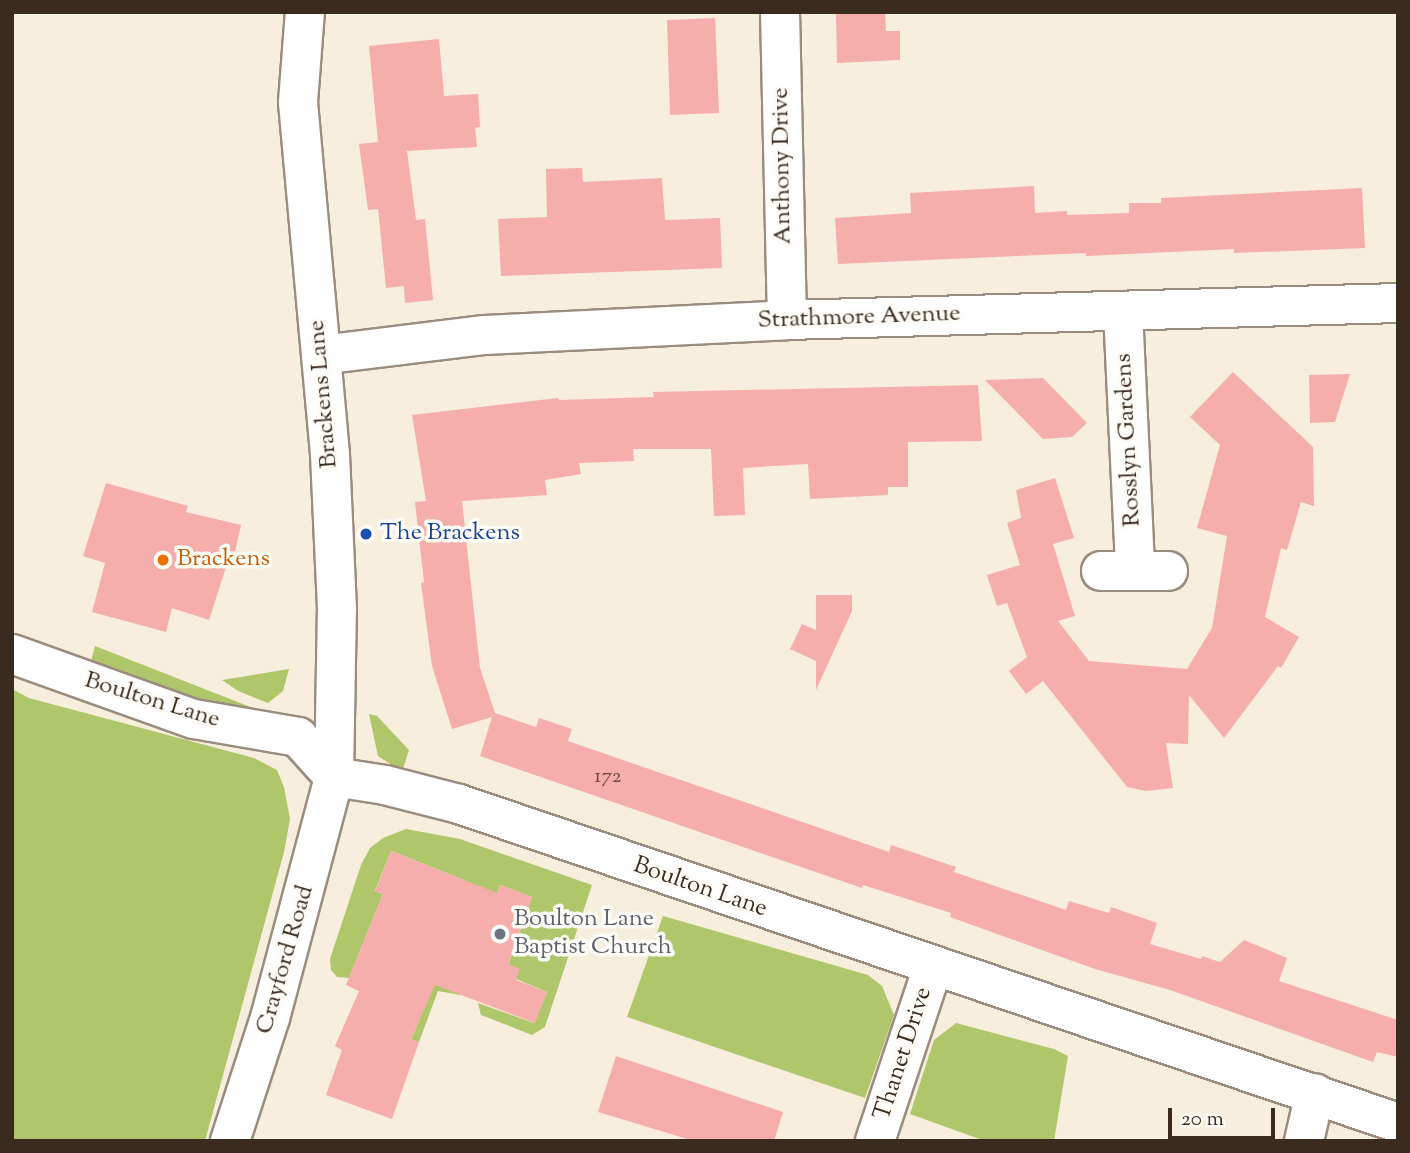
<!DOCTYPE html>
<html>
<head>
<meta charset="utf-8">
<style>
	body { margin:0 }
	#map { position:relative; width:1410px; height:1153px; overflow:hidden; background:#f8eedd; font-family:"Sorts Mill Goudy",serif }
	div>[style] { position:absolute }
	.green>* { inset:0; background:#b0c66a }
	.building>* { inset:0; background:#f6aeac }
	.roads { filter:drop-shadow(2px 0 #9a8c7e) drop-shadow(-2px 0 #9a8c7e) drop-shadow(0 2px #9a8c7e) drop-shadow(0 -2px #9a8c7e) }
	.minor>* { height:38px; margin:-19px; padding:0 19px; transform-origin:19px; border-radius:19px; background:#fff }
	.tertiary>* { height:38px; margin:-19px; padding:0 19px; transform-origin:19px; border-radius:19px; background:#fff }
	.dots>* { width:19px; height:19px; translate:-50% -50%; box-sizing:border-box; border:4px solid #fdfcf7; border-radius:50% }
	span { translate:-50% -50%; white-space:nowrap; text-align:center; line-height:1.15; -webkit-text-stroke:7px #fdfcf7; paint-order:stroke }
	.number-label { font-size:21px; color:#6a4b42 }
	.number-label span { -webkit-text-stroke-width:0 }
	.street-label { font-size:24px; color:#3b2a1e }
	.transit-label { font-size:24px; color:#164399 }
	.left { translate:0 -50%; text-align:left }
	.food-label { font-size:24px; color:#c56008 }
	.worship-label { font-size:24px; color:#5b616d }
	.frame { position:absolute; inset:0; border:14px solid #3b2a1e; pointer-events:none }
	.scale { position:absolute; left:1168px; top:1108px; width:107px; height:32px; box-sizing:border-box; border:4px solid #3b2a1e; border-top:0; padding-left:9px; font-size:21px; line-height:24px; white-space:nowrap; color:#3b2a1e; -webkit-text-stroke:5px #fdfcf7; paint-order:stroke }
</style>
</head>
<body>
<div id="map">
	<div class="green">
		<i style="clip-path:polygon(95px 646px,253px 708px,266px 718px,216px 712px,90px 665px)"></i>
		<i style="clip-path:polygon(289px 669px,283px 691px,268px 703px,238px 691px,222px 680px)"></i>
		<i style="clip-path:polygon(12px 689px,29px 698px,254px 758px,277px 770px,284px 787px,290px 819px,284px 852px,205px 1141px,12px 1139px)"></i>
		<i style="clip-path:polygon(369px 714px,377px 716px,409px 750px,402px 772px,378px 756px)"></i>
		<i style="clip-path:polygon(406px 829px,460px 839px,592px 885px,545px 1027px,532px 1035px,481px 1015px,478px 1003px,534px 1023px,547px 992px,516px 979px,508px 965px,532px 897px,500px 885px,460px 995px,438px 991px,419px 1042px,411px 1039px,424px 1009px,464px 880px,391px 851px,375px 891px,383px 894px,349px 978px,337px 977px,331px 970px,330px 959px,361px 865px,370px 848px,383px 838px)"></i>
		<i style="clip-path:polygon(663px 916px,868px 975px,882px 986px,894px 1015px,865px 1098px,627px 1017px)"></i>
		<i style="clip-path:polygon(956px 1023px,1054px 1049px,1068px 1056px,1054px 1141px,985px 1141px,910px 1114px,934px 1040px)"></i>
	</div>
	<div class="building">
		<i style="clip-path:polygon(836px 12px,885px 12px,886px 31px,900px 31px,900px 60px,837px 63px)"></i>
		<i style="clip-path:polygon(715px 18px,719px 113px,670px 115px,667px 20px)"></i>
		<i style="clip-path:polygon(439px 39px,444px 96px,478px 94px,480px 127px,475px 128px,477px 147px,407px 151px,416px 220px,425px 219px,433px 300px,405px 303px,404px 286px,386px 288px,378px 209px,368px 210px,359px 144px,378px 142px,369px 46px)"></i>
		<i style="clip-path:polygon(582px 168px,583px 182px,662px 178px,665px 220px,720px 218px,722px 268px,501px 276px,498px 219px,547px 217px,546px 169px)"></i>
		<i style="clip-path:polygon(1034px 186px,1035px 213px,1067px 211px,1067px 215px,1129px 213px,1129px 203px,1161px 203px,1161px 198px,1362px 188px,1365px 248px,1234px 253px,1234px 249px,1086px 256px,1086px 253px,838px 264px,835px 218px,911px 213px,910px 193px)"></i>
		<i style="clip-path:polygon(1233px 372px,1313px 447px,1314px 506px,1301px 502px,1287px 550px,1281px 548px,1265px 617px,1299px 637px,1281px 668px,1278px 666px,1224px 738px,1189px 695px,1188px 744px,1166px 743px,1173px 788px,1146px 791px,1127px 787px,1043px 681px,1026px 694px,1009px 671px,1027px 657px,1007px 603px,997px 606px,987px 575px,1020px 565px,1007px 523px,1021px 518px,1016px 490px,1055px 478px,1074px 538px,1053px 544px,1075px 616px,1058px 621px,1089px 661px,1187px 669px,1212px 628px,1227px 536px,1197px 528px,1220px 445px,1190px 417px)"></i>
		<i style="clip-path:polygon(1350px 374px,1335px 422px,1310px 423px,1309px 375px)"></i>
		<i style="clip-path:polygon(1043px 378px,1087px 423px,1072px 437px,1043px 439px,985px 380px)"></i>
		<i style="clip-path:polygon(978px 385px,982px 441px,908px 442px,908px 487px,888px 487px,888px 495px,810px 499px,808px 464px,743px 468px,745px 515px,714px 516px,711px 449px,633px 449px,634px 461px,579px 463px,581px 474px,545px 480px,547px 495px,462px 501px,480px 668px,495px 713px,536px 727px,539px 718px,572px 729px,568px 741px,889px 852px,891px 845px,956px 867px,954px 872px,1066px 910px,1069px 901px,1109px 913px,1111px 907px,1157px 923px,1150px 944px,1201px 959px,1202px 956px,1220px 962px,1244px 940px,1287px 958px,1279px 981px,1398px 1020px,1398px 1057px,1377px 1052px,1373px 1062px,1170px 990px,1095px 969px,950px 917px,951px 913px,863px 885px,862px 888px,480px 756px,492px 717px,452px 729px,432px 666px,421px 583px,424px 582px,415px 502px,426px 501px,412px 415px,558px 398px,559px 400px,654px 397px,653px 392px)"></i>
		<i style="clip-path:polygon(106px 483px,188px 506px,186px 512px,241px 525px,232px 565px,227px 564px,209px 620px,172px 608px,166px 632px,92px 612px,105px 563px,83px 556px)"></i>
		<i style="clip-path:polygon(816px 595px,852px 595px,852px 611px,816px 690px,816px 661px,790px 649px,802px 624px,816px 630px)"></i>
		<i style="clip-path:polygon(391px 851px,497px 893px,500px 885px,532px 897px,508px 964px,520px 969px,516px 980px,547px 992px,535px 1023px,435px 985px,411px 1039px,419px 1042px,392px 1119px,326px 1095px,342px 1050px,335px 1046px,359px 991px,346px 985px,383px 894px,375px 892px)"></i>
		<i style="clip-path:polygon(616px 1056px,783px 1112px,774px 1141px,694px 1141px,598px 1112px)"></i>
	</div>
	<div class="roads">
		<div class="minor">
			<i style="left:780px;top:12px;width:308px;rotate:88.7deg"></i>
			<i style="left:1123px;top:311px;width:259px;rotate:87.3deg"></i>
			<i style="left:321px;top:355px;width:165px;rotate:-7deg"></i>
			<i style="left:485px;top:335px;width:302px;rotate:-2.8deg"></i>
			<i style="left:787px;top:320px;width:611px;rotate:-1.59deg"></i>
			<i style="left:1101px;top:571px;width:67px"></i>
			<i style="left:12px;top:654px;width:193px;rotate:19.7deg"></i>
			<i style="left:194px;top:719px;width:106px;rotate:9.8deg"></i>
			<i style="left:298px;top:737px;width:54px;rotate:48deg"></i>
			<i style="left:875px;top:1141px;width:183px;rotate:-71.6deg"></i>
			<i style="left:1304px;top:1141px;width:49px;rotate:-77.1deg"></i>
		</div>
		<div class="tertiary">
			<i style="left:334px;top:777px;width:52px;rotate:8.9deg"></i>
			<i style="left:385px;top:785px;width:76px;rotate:14.4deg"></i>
			<i style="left:459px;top:804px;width:992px;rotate:18.76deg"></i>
			<i style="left:230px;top:1141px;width:129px;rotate:-72deg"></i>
			<i style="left:270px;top:1018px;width:249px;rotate:-75.1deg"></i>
			<i style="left:334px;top:777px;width:168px;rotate:-89deg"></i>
			<i style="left:337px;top:609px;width:155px;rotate:-92.6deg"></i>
			<i style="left:330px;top:454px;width:353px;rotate:-95.2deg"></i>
			<i style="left:298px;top:102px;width:90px;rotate:-85.6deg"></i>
		</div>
	</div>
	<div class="dots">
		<i style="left:366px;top:534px;background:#1a4fb4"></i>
		<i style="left:163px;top:560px;background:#e8710a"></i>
		<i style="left:500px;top:934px;background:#6b7280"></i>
	</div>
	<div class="number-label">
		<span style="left:608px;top:777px">172</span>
	</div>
	<div class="street-label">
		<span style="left:783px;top:166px;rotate:-91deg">Anthony Drive</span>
		<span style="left:859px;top:318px;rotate:-2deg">Strathmore Avenue</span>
		<span style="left:324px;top:394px;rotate:-95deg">Brackens Lane</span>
		<span style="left:1129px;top:440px;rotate:-93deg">Rosslyn Gardens</span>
		<span style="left:152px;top:701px;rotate:17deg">Boulton Lane</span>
		<span style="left:700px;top:888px;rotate:19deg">Boulton Lane</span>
		<span style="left:286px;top:960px;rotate:-74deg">Crayford Road</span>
		<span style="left:904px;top:1054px;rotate:-72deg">Thanet Drive</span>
	</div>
	<div class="transit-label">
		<span class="left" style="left:380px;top:534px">The Brackens</span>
	</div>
	<div class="food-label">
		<span class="left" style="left:177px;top:560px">Brackens</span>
	</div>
	<div class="worship-label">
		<span class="left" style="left:514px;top:934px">Boulton Lane<br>Baptist Church</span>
	</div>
	<div class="frame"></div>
	<div class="scale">20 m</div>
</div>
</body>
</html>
